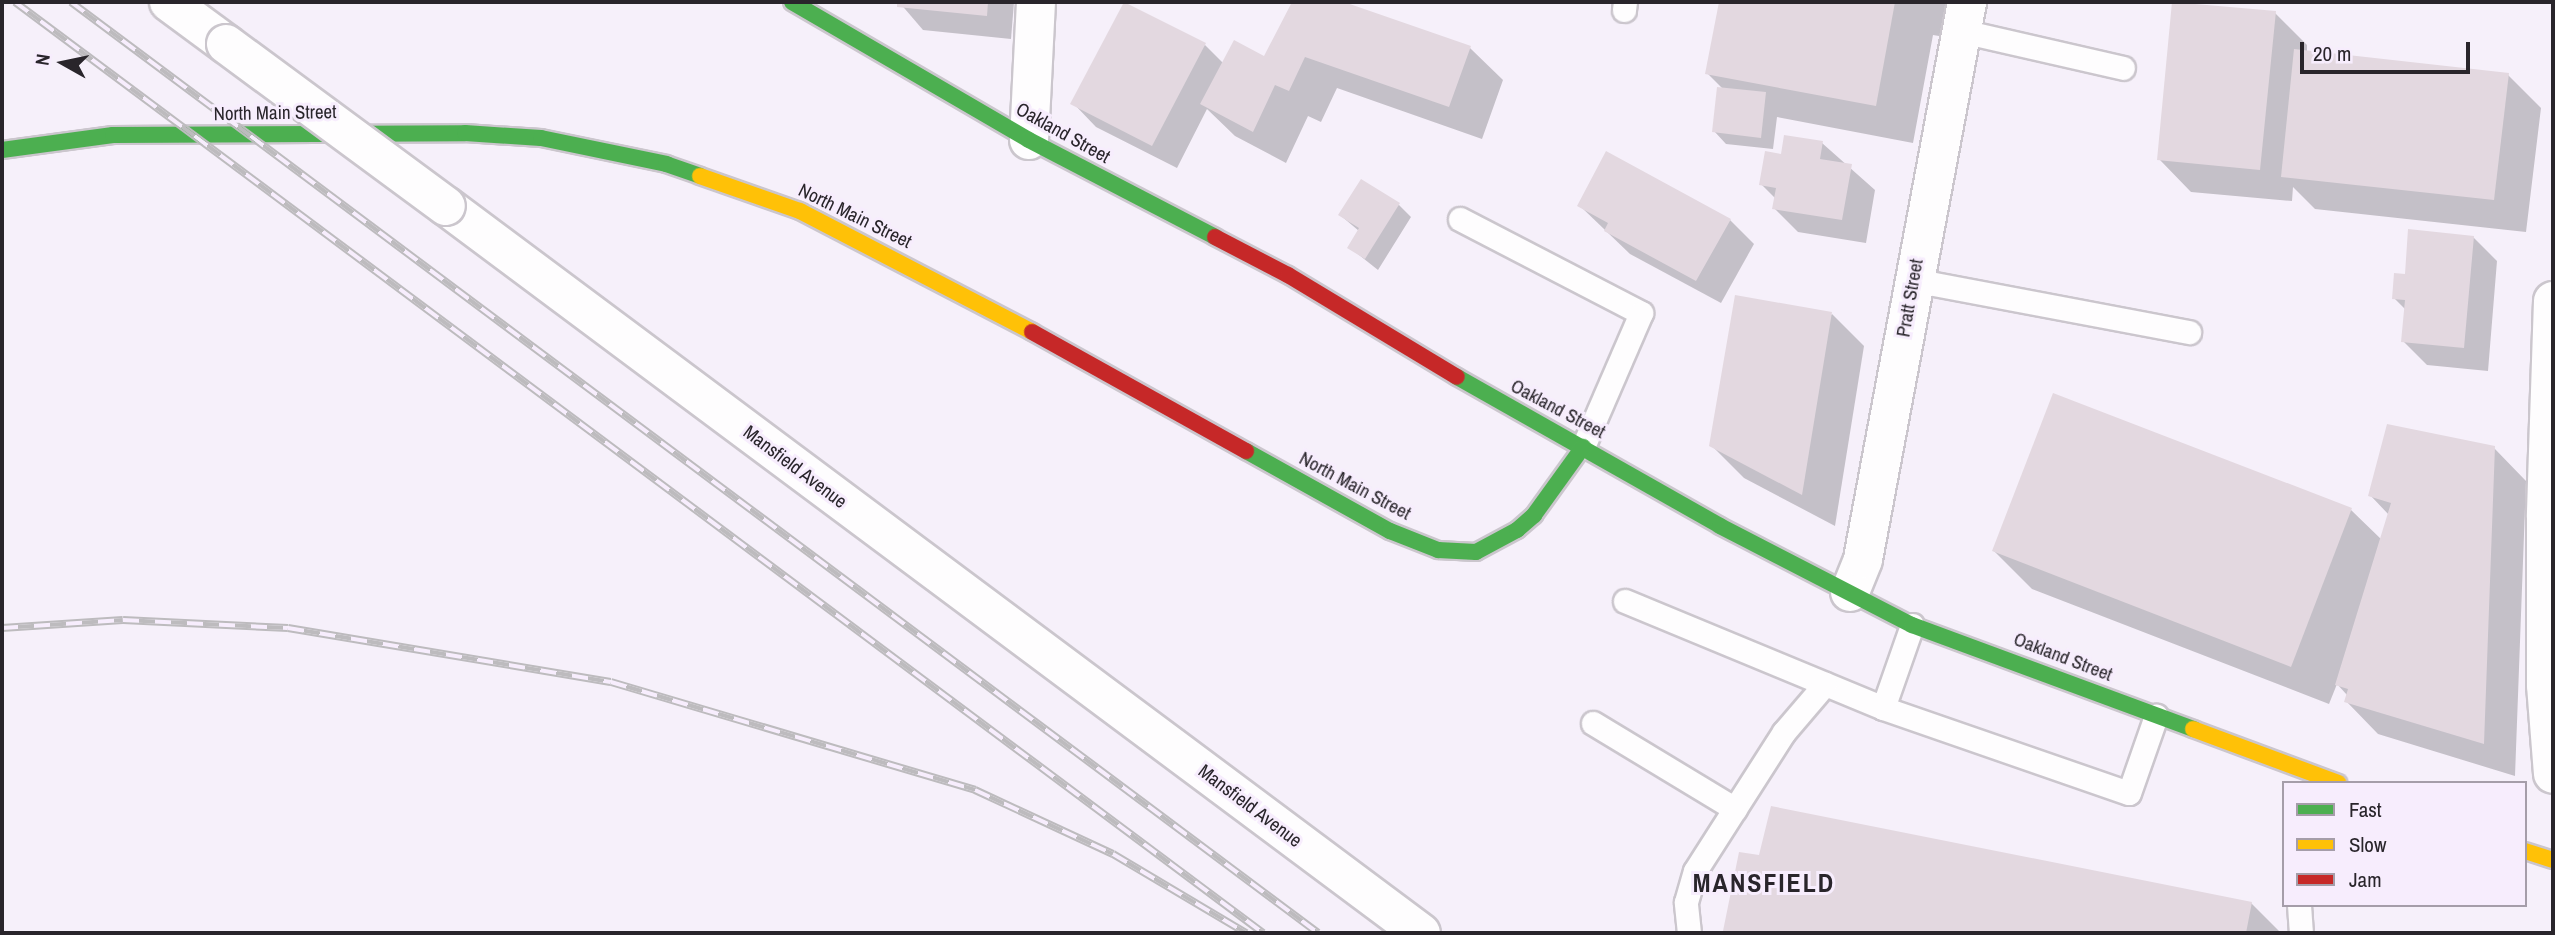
<!DOCTYPE html>
<html>
<head>
<meta charset="utf-8">
<style>
	body { margin:0 }
	#map { position:relative; width:2555px; height:935px; overflow:hidden; background:#f6f0fa; font-family:"Archivo Narrow",sans-serif }
	div>[style] { position:absolute }
	.shadow>* { inset:0; background:#0003 }
	.building>* { inset:0; background:#e3d8e0 }
	.roads { filter:drop-shadow(2px 0 #cbc6cd) drop-shadow(-2px 0 #cbc6cd) drop-shadow(0 2px #cbc6cd) drop-shadow(0 -2px #cbc6cd) }
	.lane>* { height:23px; margin:-11.5px; padding:0 11.5px; transform-origin:11.5px; border-radius:11.5px; background:#fefdfe }
	.street>* { height:38px; margin:-19px; padding:0 19px; transform-origin:19px; border-radius:19px; background:#fefdfe }
	.fast>* { height:16px; margin:-8px; padding:0 8px; transform-origin:8px; border-radius:8px; background:#4caf50 }
	.slow>* { height:16px; margin:-8px; padding:0 8px; transform-origin:8px; border-radius:8px; background:#ffc107 }
	.jam>* { height:16px; margin:-8px; padding:0 8px; transform-origin:8px; border-radius:8px; background:#c62828 }
	.rail>* { height:8px; margin-top:-4px; transform-origin:0; background:repeating-linear-gradient(90deg,#f7edfd 0 16px,#bdbbbe 0 32px); box-sizing:border-box; border-block:2px solid #bdbbbe }
	.bridges { filter:drop-shadow(2px 0 #cbc6cd) drop-shadow(-2px 0 #cbc6cd) drop-shadow(0 2px #cbc6cd) drop-shadow(0 -2px #cbc6cd) }
	.street-bridge>* { height:38px; margin:-19px; padding:0 19px; transform-origin:19px; border-radius:19px; background:#fefdfe }
	span { translate:-50% -50%; white-space:nowrap; text-align:center; line-height:1.15; -webkit-text-stroke:6px #f7edfd; paint-order:stroke }
	.street-label { font-size:19px; color:#29252b }
	.district-label { font-size:26px; color:#29252b; font-weight:700; letter-spacing:2px }
	.frame { position:absolute; inset:0; border:4px solid #29252b; pointer-events:none }
	.legend { position:absolute; left:2282px; top:781px; width:245px; height:126px; box-sizing:border-box; background:#f7edfd; border:2px solid #a59da9; margin:0; padding:9px 12px; list-style:none; font-size:21px; color:#29252b }
	.legend li { display:flex; align-items:center; gap:14px; height:35px }
	.legend b { width:35px; border:2px solid #a59da9 }
	.north { position:absolute; left:28px; top:28px; width:70px; height:70px; -webkit-text-stroke:5px #f7edfd; paint-order:stroke; rotate:279deg; font-size:19px; font-weight:700; line-height:28px; text-align:center; color:#29252b }
	.north::after { content:''; display:block; margin:auto; width:24px; height:32px; background:#29252b; clip-path:polygon(50% 0,100% 100%,50% 72%,0 100%) }
	.scale { position:absolute; left:2300px; top:42px; width:170px; height:32px; box-sizing:border-box; border:4px solid #29252b; border-top:0; padding-left:9px; font-size:21px; line-height:24px; white-space:nowrap; color:#29252b; -webkit-text-stroke:5px #f7edfd; paint-order:stroke }
</style>
</head>
<body>
<div id="map">
	<div class="shadow">
		<i style="clip-path:polygon(899px 2px,1014px 2px,1011px 39px,923px 30px)"></i>
		<i style="clip-path:polygon(1294px 2px,1339px 2px,1470px 48px,1503px 80px,1482px 139px,1337px 88px,1321px 122px,1308px 116px,1286px 163px,1235px 136px,1207px 109px,1177px 168px,1096px 127px,1073px 103px,1205px 45px,1223px 63px,1265px 58px)"></i>
		<i style="clip-path:polygon(1720px 2px,1952px 2px,1945px 37px,1933px 35px,1913px 143px,1777px 117px,1773px 149px,1726px 144px,1714px 131px,1723px 89px,1707px 73px)"></i>
		<i style="clip-path:polygon(2275px 13px,2307px 45px,2307px 52px,2508px 75px,2541px 108px,2526px 232px,2315px 209px,2293px 187px,2292px 201px,2191px 192px,2159px 159px)"></i>
		<i style="clip-path:polygon(1822px 143px,1875px 190px,1866px 243px,1798px 232px,1774px 208px,1776px 199px,1761px 184px,1783px 156px)"></i>
		<i style="clip-path:polygon(1399px 205px,1411px 217px,1378px 270px,1349px 247px,1359px 231px,1340px 215px)"></i>
		<i style="clip-path:polygon(1579px 205px,1730px 220px,1754px 244px,1721px 303px,1630px 254px)"></i>
		<i style="clip-path:polygon(2473px 237px,2497px 261px,2488px 371px,2427px 365px,2403px 341px,2406px 310px,2394px 298px,2406px 276px)"></i>
		<i style="clip-path:polygon(1832px 314px,1864px 346px,1835px 526px,1744px 478px,1711px 445px)"></i>
		<i style="clip-path:polygon(2494px 448px,2526px 481px,2515px 776px,2378px 734px,2346px 701px,2347px 695px,2337px 684px,2329px 704px,2032px 589px,1994px 551px,2351px 510px,2382px 540px,2389px 515px,2370px 495px)"></i>
		<i style="clip-path:polygon(2251px 903px,2281px 933px,1725px 930px)"></i>
	</div>
	<div class="building">
		<i style="clip-path:polygon(897px 2px,988px 2px,987px 16px,897px 7px)"></i>
		<i style="clip-path:polygon(1124px 2px,1206px 43px,1152px 146px,1070px 104px)"></i>
		<i style="clip-path:polygon(1292px 2px,1344px 2px,1471px 46px,1449px 107px,1305px 57px,1289px 91px,1275px 85px,1253px 132px,1200px 104px,1234px 40px,1264px 56px)"></i>
		<i style="clip-path:polygon(1719px 2px,1895px 2px,1876px 106px,1705px 74px)"></i>
		<i style="clip-path:polygon(2172px 2px,2276px 11px,2260px 170px,2157px 160px)"></i>
		<i style="clip-path:polygon(2294px 49px,2509px 73px,2494px 200px,2281px 177px)"></i>
		<i style="clip-path:polygon(1717px 87px,1766px 92px,1761px 138px,1712px 132px)"></i>
		<i style="clip-path:polygon(1784px 135px,1823px 141px,1820px 159px,1852px 164px,1842px 220px,1772px 209px,1776px 188px,1759px 185px,1765px 151px,1781px 154px)"></i>
		<i style="clip-path:polygon(1606px 151px,1731px 219px,1696px 281px,1604px 231px,1608px 223px,1577px 206px)"></i>
		<i style="clip-path:polygon(1361px 179px,1400px 203px,1365px 259px,1347px 248px,1359px 228px,1338px 215px)"></i>
		<i style="clip-path:polygon(2408px 229px,2474px 236px,2464px 348px,2401px 342px,2405px 300px,2392px 299px,2394px 273px,2405px 274px)"></i>
		<i style="clip-path:polygon(1735px 295px,1832px 312px,1802px 495px,1709px 446px)"></i>
		<i style="clip-path:polygon(2053px 393px,2352px 508px,2291px 667px,1992px 551px)"></i>
		<i style="clip-path:polygon(2387px 424px,2495px 446px,2484px 744px,2344px 702px,2348px 689px,2335px 685px,2391px 503px,2368px 496px)"></i>
		<i style="clip-path:polygon(1771px 806px,2252px 902px,2246px 933px,1723px 931px,1739px 852px,1759px 855px)"></i>
	</div>
	<div class="roads">
		<div class="lane">
			<i style="left:1624px;top:10px;width:8px;rotate:-83deg"></i>
			<i style="left:1962px;top:31px;width:165px;rotate:12.9deg"></i>
			<i style="left:1460px;top:219px;width:204px;rotate:27.4deg"></i>
			<i style="left:1641px;top:313px;width:146px;rotate:113.4deg"></i>
			<i style="left:1913px;top:280px;width:281px;rotate:10.7deg"></i>
			<i style="left:1625px;top:601px;width:279px;rotate:22.5deg"></i>
			<i style="left:1883px;top:708px;width:260px;rotate:19.1deg"></i>
			<i style="left:2129px;top:793px;width:82px;rotate:-70.7deg"></i>
			<i style="left:1883px;top:708px;width:88px;rotate:-70.7deg"></i>
			<i style="left:1593px;top:723px;width:166px;rotate:31.2deg"></i>
			<i style="left:2299px;top:905px;width:28px;rotate:86deg"></i>
			<i style="left:1689px;top:933px;width:31px;rotate:-96deg"></i>
			<i style="left:1686px;top:902px;width:32px;rotate:-74deg"></i>
			<i style="left:1695px;top:871px;width:165px;rotate:-57.4deg"></i>
			<i style="left:1784px;top:732px;width:63px;rotate:-49.5deg"></i>
		</div>
		<div class="street">
			<i style="left:169px;top:2px;width:71px;rotate:36.4deg"></i>
			<i style="left:1029px;top:140px;width:138px;rotate:-87.1deg"></i>
			<i style="left:446px;top:206px;width:1216px;rotate:36.71deg"></i>
			<i style="left:2553px;top:301px;width:216px;rotate:91.9deg"></i>
			<i style="left:2546px;top:517px;width:168px;rotate:90deg"></i>
			<i style="left:2546px;top:685px;width:89px;rotate:85.5deg"></i>
			<i style="left:1850px;top:592px;width:35px;rotate:-68deg"></i>
			<i style="left:1863px;top:559px;width:567px;rotate:-79.42deg"></i>
		</div>
		<div class="fast">
			<i style="left:792px;top:2px;width:274px;rotate:30.2deg"></i>
			<i style="left:1029px;top:140px;width:210px;rotate:27.5deg"></i>
			<i style="left:2px;top:150px;width:112px;rotate:-7.7deg"></i>
			<i style="left:113px;top:135px;width:352px;rotate:-0.3deg"></i>
			<i style="left:465px;top:133px;width:76px;rotate:3.8deg"></i>
			<i style="left:541px;top:138px;width:128px;rotate:11.7deg"></i>
			<i style="left:666px;top:164px;width:36px;rotate:19deg"></i>
			<i style="left:1457px;top:377px;width:302px;rotate:29.5deg"></i>
			<i style="left:1720px;top:526px;width:216px;rotate:27.3deg"></i>
			<i style="left:1912px;top:625px;width:300px;rotate:20.3deg"></i>
			<i style="left:1246px;top:451px;width:165px;rotate:29.1deg"></i>
			<i style="left:1390px;top:531px;width:52px;rotate:21.6deg"></i>
			<i style="left:1438px;top:550px;width:38px;rotate:3deg"></i>
			<i style="left:1476px;top:552px;width:47px;rotate:-28.2deg"></i>
			<i style="left:1517px;top:530px;width:23px;rotate:-41deg"></i>
			<i style="left:1534px;top:515px;width:84px;rotate:-54.2deg"></i>
		</div>
		<div class="slow">
			<i style="left:700px;top:176px;width:106px;rotate:19.3deg"></i>
			<i style="left:800px;top:211px;width:262px;rotate:27.5deg"></i>
			<i style="left:2193px;top:729px;width:155px;rotate:20.4deg"></i>
			<i style="left:2525px;top:851px;width:29px;rotate:18deg"></i>
		</div>
		<div class="jam">
			<i style="left:1215px;top:237px;width:82px;rotate:27.5deg"></i>
			<i style="left:1288px;top:275px;width:197px;rotate:31.1deg"></i>
			<i style="left:1032px;top:332px;width:245px;rotate:29.1deg"></i>
		</div>
	</div>
	<div class="rail">
		<i style="left:15px;top:2px;width:1557px;rotate:36.72deg"></i>
		<i style="left:71px;top:2px;width:1556px;rotate:36.74deg"></i>
		<i style="left:2px;top:628px;width:121px;rotate:-3.8deg"></i>
		<i style="left:123px;top:620px;width:165px;rotate:2.8deg"></i>
		<i style="left:288px;top:628px;width:327px;rotate:9.5deg"></i>
		<i style="left:611px;top:682px;width:380px;rotate:16.5deg"></i>
		<i style="left:975px;top:790px;width:152px;rotate:24.9deg"></i>
		<i style="left:1113px;top:854px;width:155px;rotate:30.7deg"></i>
	</div>
	<div class="bridges">
		<div class="street-bridge">
			<i style="left:226px;top:44px;width:273px;rotate:36.4deg"></i>
		</div>
	</div>
	<div class="street-label">
		<span style="left:275px;top:113px;rotate:-1deg">North Main Street</span>
		<span style="left:1063px;top:133px;rotate:29deg">Oakland Street</span>
		<span style="left:855px;top:216px;rotate:26deg">North Main Street</span>
		<span style="left:1910px;top:298px;rotate:-80deg">Pratt Street</span>
		<span style="left:1558px;top:409px;rotate:28deg">Oakland Street</span>
		<span style="left:795px;top:467px;rotate:37deg">Mansfield Avenue</span>
		<span style="left:1355px;top:486px;rotate:28deg">North Main Street</span>
		<span style="left:2063px;top:657px;rotate:21deg">Oakland Street</span>
		<span style="left:1250px;top:806px;rotate:37deg">Mansfield Avenue</span>
	</div>
	<div class="district-label">
		<span style="left:1764px;top:883px">MANSFIELD</span>
	</div>
	<div class="frame"></div>
	<ul class="legend">
	<li><b style="height:9px;background:#4caf50"></b>Fast</li>
	<li><b style="height:9px;background:#ffc107"></b>Slow</li>
	<li><b style="height:9px;background:#c62828"></b>Jam</li>
	</ul>
	<div class="north">N</div>
	<div class="scale">20 m</div>
</div>
</body>
</html>
